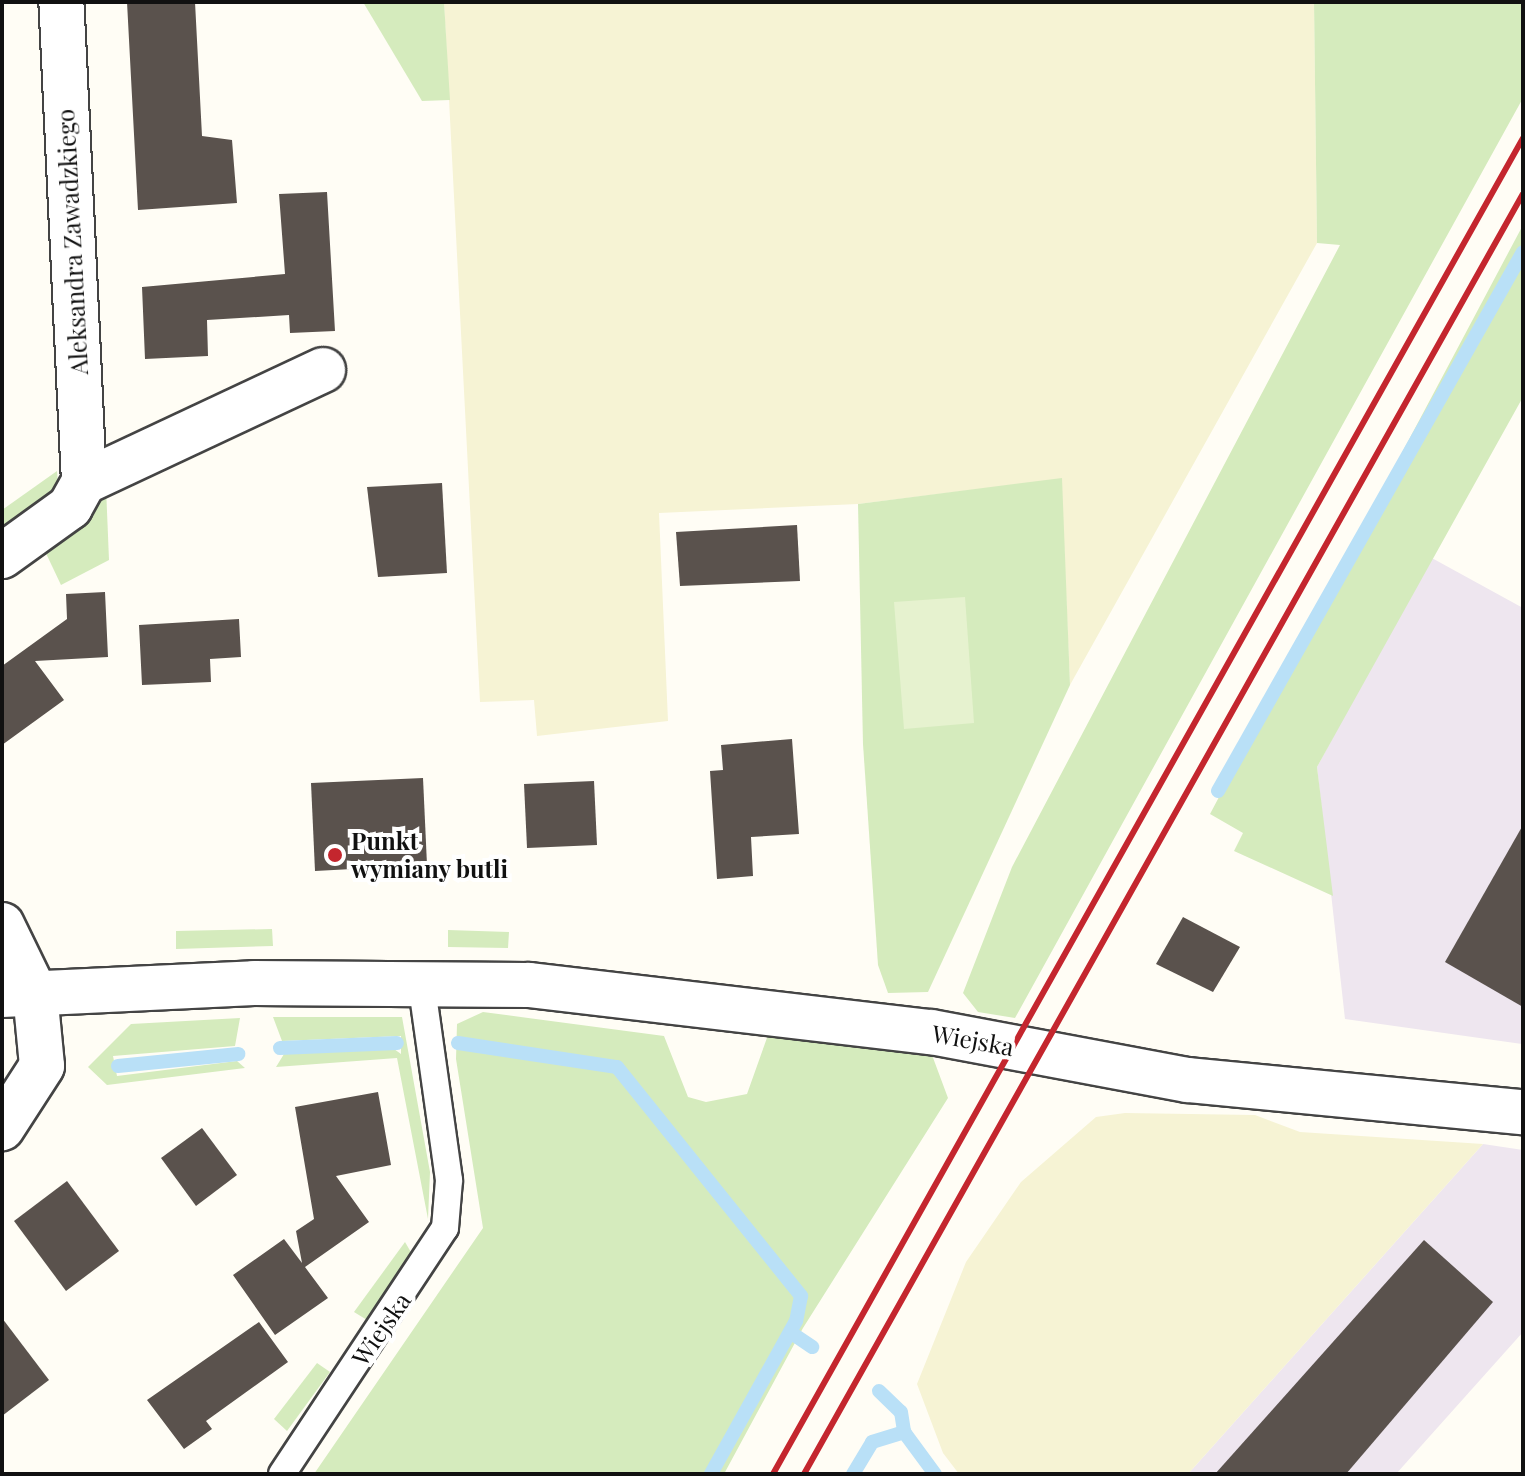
<!DOCTYPE html>
<html>
<head>
<meta charset="utf-8">
<style>
	body { margin:0 }
	#map { position:relative; width:1525px; height:1476px; overflow:hidden; background:#fffdf5; font-family:"Playfair Display",serif }
	div>[style] { position:absolute }
	.industrial>* { inset:0; background:#eee6ef }
	.farmland>* { inset:0; background:#f6f3d4 }
	.green>* { inset:0; background:#d5ebbd }
	.pitch>* { inset:0; background:#e6f2cf }
	.stream>* { height:14px; margin:-7px; padding:0 7px; transform-origin:7px; border-radius:7px; background:#b9e0f7 }
	.building>* { inset:0; background:#5a524d }
	.roads { filter:drop-shadow(2px 0 #444) drop-shadow(-2px 0 #444) drop-shadow(0 2px #444) drop-shadow(0 -2px #444) }
	.lane>* { height:26px; margin:-13px; padding:0 13px; transform-origin:13px; border-radius:13px; background:#fff }
	.street>* { height:44px; margin:-22px; padding:0 22px; transform-origin:22px; border-radius:22px; background:#fff }
	.rail>* { height:6px; margin:-3px; padding:0 3px; transform-origin:3px; border-radius:3px; background:#c4262e }
	.dots>* { width:22px; height:22px; translate:-50% -50%; box-sizing:border-box; border:4px solid #fff; border-radius:50% }
	span { translate:-50% -50%; white-space:nowrap; text-align:center; line-height:1.15; -webkit-text-stroke:8px #fff; paint-order:stroke }
	.street-label { font-size:24px; color:#111 }
	.poi-label { font-size:24px; color:#111; font-weight:700 }
	.left { translate:0 -50%; text-align:left }
	.frame { position:absolute; inset:0; border:4px solid #111; pointer-events:none }
</style>
</head>
<body>
<div id="map">
	<div class="industrial">
		<i style="clip-path:polygon(1430px 557px,1523px 608px,1522px 1044px,1345px 1019px,1317px 767px)"></i>
		<i style="clip-path:polygon(1483px 1144px,1523px 1150px,1523px 1332px,1396px 1474px,1188px 1474px)"></i>
	</div>
	<div class="farmland">
		<i style="clip-path:polygon(444px 2px,1314px 2px,1317px 243px,1070px 685px,1061px 479px,858px 504px,659px 513px,668px 721px,537px 736px,534px 700px,480px 702px)"></i>
		<i style="clip-path:polygon(1125px 1113px,1255px 1115px,1300px 1132px,1483px 1144px,1188px 1474px,959px 1474px,943px 1453px,917px 1384px,966px 1262px,1021px 1182px,1096px 1117px)"></i>
	</div>
	<div class="green">
		<i style="clip-path:polygon(363px 2px,444px 2px,450px 100px,422px 101px)"></i>
		<i style="clip-path:polygon(1314px 2px,1523px 2px,1523px 98px,1015px 1018px,978px 1012px,963px 993px,1012px 867px,1340px 245px,1317px 243px)"></i>
		<i style="clip-path:polygon(1523px 225px,1523px 397px,1317px 767px,1333px 896px,1234px 851px,1243px 833px,1210px 814px)"></i>
		<i style="clip-path:polygon(57px 471px,59px 498px,2px 538px,2px 510px)"></i>
		<i style="clip-path:polygon(1062px 478px,1070px 685px,928px 992px,888px 993px,878px 965px,863px 744px,858px 504px)"></i>
		<i style="clip-path:polygon(106px 487px,109px 560px,61px 585px,43px 547px)"></i>
		<i style="clip-path:polygon(272px 929px,273px 946px,176px 949px,176px 931px)"></i>
		<i style="clip-path:polygon(448px 930px,509px 932px,508px 948px,448px 947px)"></i>
		<i style="clip-path:polygon(483px 1012px,664px 1036px,688px 1097px,706px 1102px,747px 1094px,768px 1035px,932px 1055px,948px 1098px,803px 1328px,724px 1474px,314px 1474px,483px 1228px,456px 1059px,457px 1024px)"></i>
		<i style="clip-path:polygon(273px 1017px,402px 1017px,430px 1172px,428px 1219px,397px 1058px,276px 1067px,284px 1054px,394px 1049px,401px 1054px,401px 1036px,282px 1041px)"></i>
		<i style="clip-path:polygon(240px 1018px,235px 1046px,113px 1056px,117px 1076px,237px 1061px,245px 1068px,107px 1085px,88px 1067px,131px 1024px)"></i>
		<i style="clip-path:polygon(405px 1242px,412px 1254px,367px 1320px,354px 1312px)"></i>
		<i style="clip-path:polygon(317px 1363px,330px 1372px,287px 1431px,274px 1419px)"></i>
	</div>
	<div class="pitch">
		<i style="clip-path:polygon(965px 597px,974px 723px,904px 729px,894px 602px)"></i>
	</div>
	<div class="stream">
		<i style="left:1218px;top:791px;width:619px;rotate:-60.5deg"></i>
		<i style="left:458px;top:1043px;width:161px;rotate:8.6deg"></i>
		<i style="left:617px;top:1067px;width:294px;rotate:51.2deg"></i>
		<i style="left:801px;top:1296px;width:25px;rotate:101deg"></i>
		<i style="left:796px;top:1321px;width:175px;rotate:119.1deg"></i>
		<i style="left:280px;top:1048px;width:117px;rotate:-2.4deg"></i>
		<i style="left:118px;top:1066px;width:121px;rotate:-5.7deg"></i>
		<i style="left:790px;top:1332px;width:27px;rotate:34deg"></i>
		<i style="left:879px;top:1391px;width:30px;rotate:44deg"></i>
		<i style="left:901px;top:1412px;width:20px;rotate:81deg"></i>
		<i style="left:904px;top:1432px;width:52px;rotate:53.6deg"></i>
		<i style="left:853px;top:1474px;width:37px;rotate:-59deg"></i>
		<i style="left:872px;top:1442px;width:34px;rotate:-17deg"></i>
	</div>
	<div class="building">
		<i style="clip-path:polygon(127px 2px,195px 2px,202px 136px,232px 140px,237px 203px,138px 210px)"></i>
		<i style="clip-path:polygon(327px 192px,335px 331px,290px 333px,289px 315px,207px 320px,208px 356px,145px 359px,142px 287px,285px 274px,279px 194px)"></i>
		<i style="clip-path:polygon(442px 483px,447px 573px,378px 577px,367px 487px)"></i>
		<i style="clip-path:polygon(797px 525px,800px 581px,680px 586px,676px 532px)"></i>
		<i style="clip-path:polygon(105px 592px,108px 657px,35px 661px,64px 700px,2px 745px,2px 666px,67px 619px,66px 594px)"></i>
		<i style="clip-path:polygon(239px 619px,241px 657px,210px 659px,211px 682px,142px 685px,139px 625px)"></i>
		<i style="clip-path:polygon(792px 739px,799px 834px,751px 837px,753px 876px,717px 879px,710px 771px,723px 770px,721px 745px)"></i>
		<i style="clip-path:polygon(423px 778px,427px 865px,315px 871px,311px 783px)"></i>
		<i style="clip-path:polygon(594px 781px,597px 845px,527px 848px,524px 784px)"></i>
		<i style="clip-path:polygon(1523px 825px,1523px 1007px,1445px 962px)"></i>
		<i style="clip-path:polygon(1183px 917px,1240px 947px,1213px 992px,1156px 964px)"></i>
		<i style="clip-path:polygon(378px 1092px,391px 1165px,336px 1176px,369px 1222px,305px 1267px,328px 1298px,275px 1335px,233px 1275px,284px 1239px,302px 1263px,296px 1231px,314px 1219px,295px 1107px)"></i>
		<i style="clip-path:polygon(202px 1128px,237px 1175px,196px 1206px,161px 1158px)"></i>
		<i style="clip-path:polygon(67px 1181px,119px 1251px,66px 1291px,14px 1221px)"></i>
		<i style="clip-path:polygon(1424px 1240px,1493px 1302px,1346px 1474px,1215px 1474px)"></i>
		<i style="clip-path:polygon(2px 1318px,49px 1380px,2px 1416px)"></i>
		<i style="clip-path:polygon(259px 1322px,288px 1362px,206px 1421px,212px 1429px,184px 1449px,147px 1400px)"></i>
	</div>
	<div class="roads">
		<div class="lane">
			<i style="left:282px;top:1474px;width:295px;rotate:-56.5deg"></i>
			<i style="left:445px;top:1228px;width:48px;rotate:-85.2deg"></i>
			<i style="left:449px;top:1180px;width:200px;rotate:-98deg"></i>
		</div>
		<div class="street">
			<i style="left:84px;top:482px;width:264px;rotate:-25.1deg"></i>
			<i style="left:2px;top:556px;width:84px;rotate:-35.8deg"></i>
			<i style="left:70px;top:507px;width:29px;rotate:-61deg"></i>
			<i style="left:84px;top:482px;width:481px;rotate:-92.7deg"></i>
			<i style="left:2px;top:925px;width:76px;rotate:64.1deg"></i>
			<i style="left:35px;top:993px;width:73px;rotate:84.5deg"></i>
			<i style="left:42px;top:1066px;width:74px;rotate:122.8deg"></i>
			<i style="left:2px;top:995px;width:252px;rotate:-2.7deg"></i>
			<i style="left:254px;top:983px;width:275px;rotate:0.4deg"></i>
			<i style="left:529px;top:985px;width:405px;rotate:6.7deg"></i>
			<i style="left:931px;top:1032px;width:261px;rotate:10.6deg"></i>
			<i style="left:1188px;top:1080px;width:337px;rotate:5.5deg"></i>
		</div>
	</div>
	<div class="rail">
		<i style="left:773px;top:1474px;width:1532px;rotate:-60.69deg"></i>
		<i style="left:804px;top:1474px;width:1468px;rotate:-60.68deg"></i>
	</div>
	<div class="dots">
		<i style="left:335px;top:855px;background:#c4262e"></i>
	</div>
	<div class="street-label">
		<span style="left:72px;top:242px;rotate:-93deg">Aleksandra Zawadzkiego</span>
		<span style="left:973px;top:1040px;rotate:10deg">Wiejska</span>
		<span style="left:381px;top:1329px;rotate:-55deg">Wiejska</span>
	</div>
	<div class="poi-label">
		<span class="left" style="left:351px;top:855px">Punkt<br>wymiany butli</span>
	</div>
	<div class="frame"></div>
</div>
</body>
</html>
